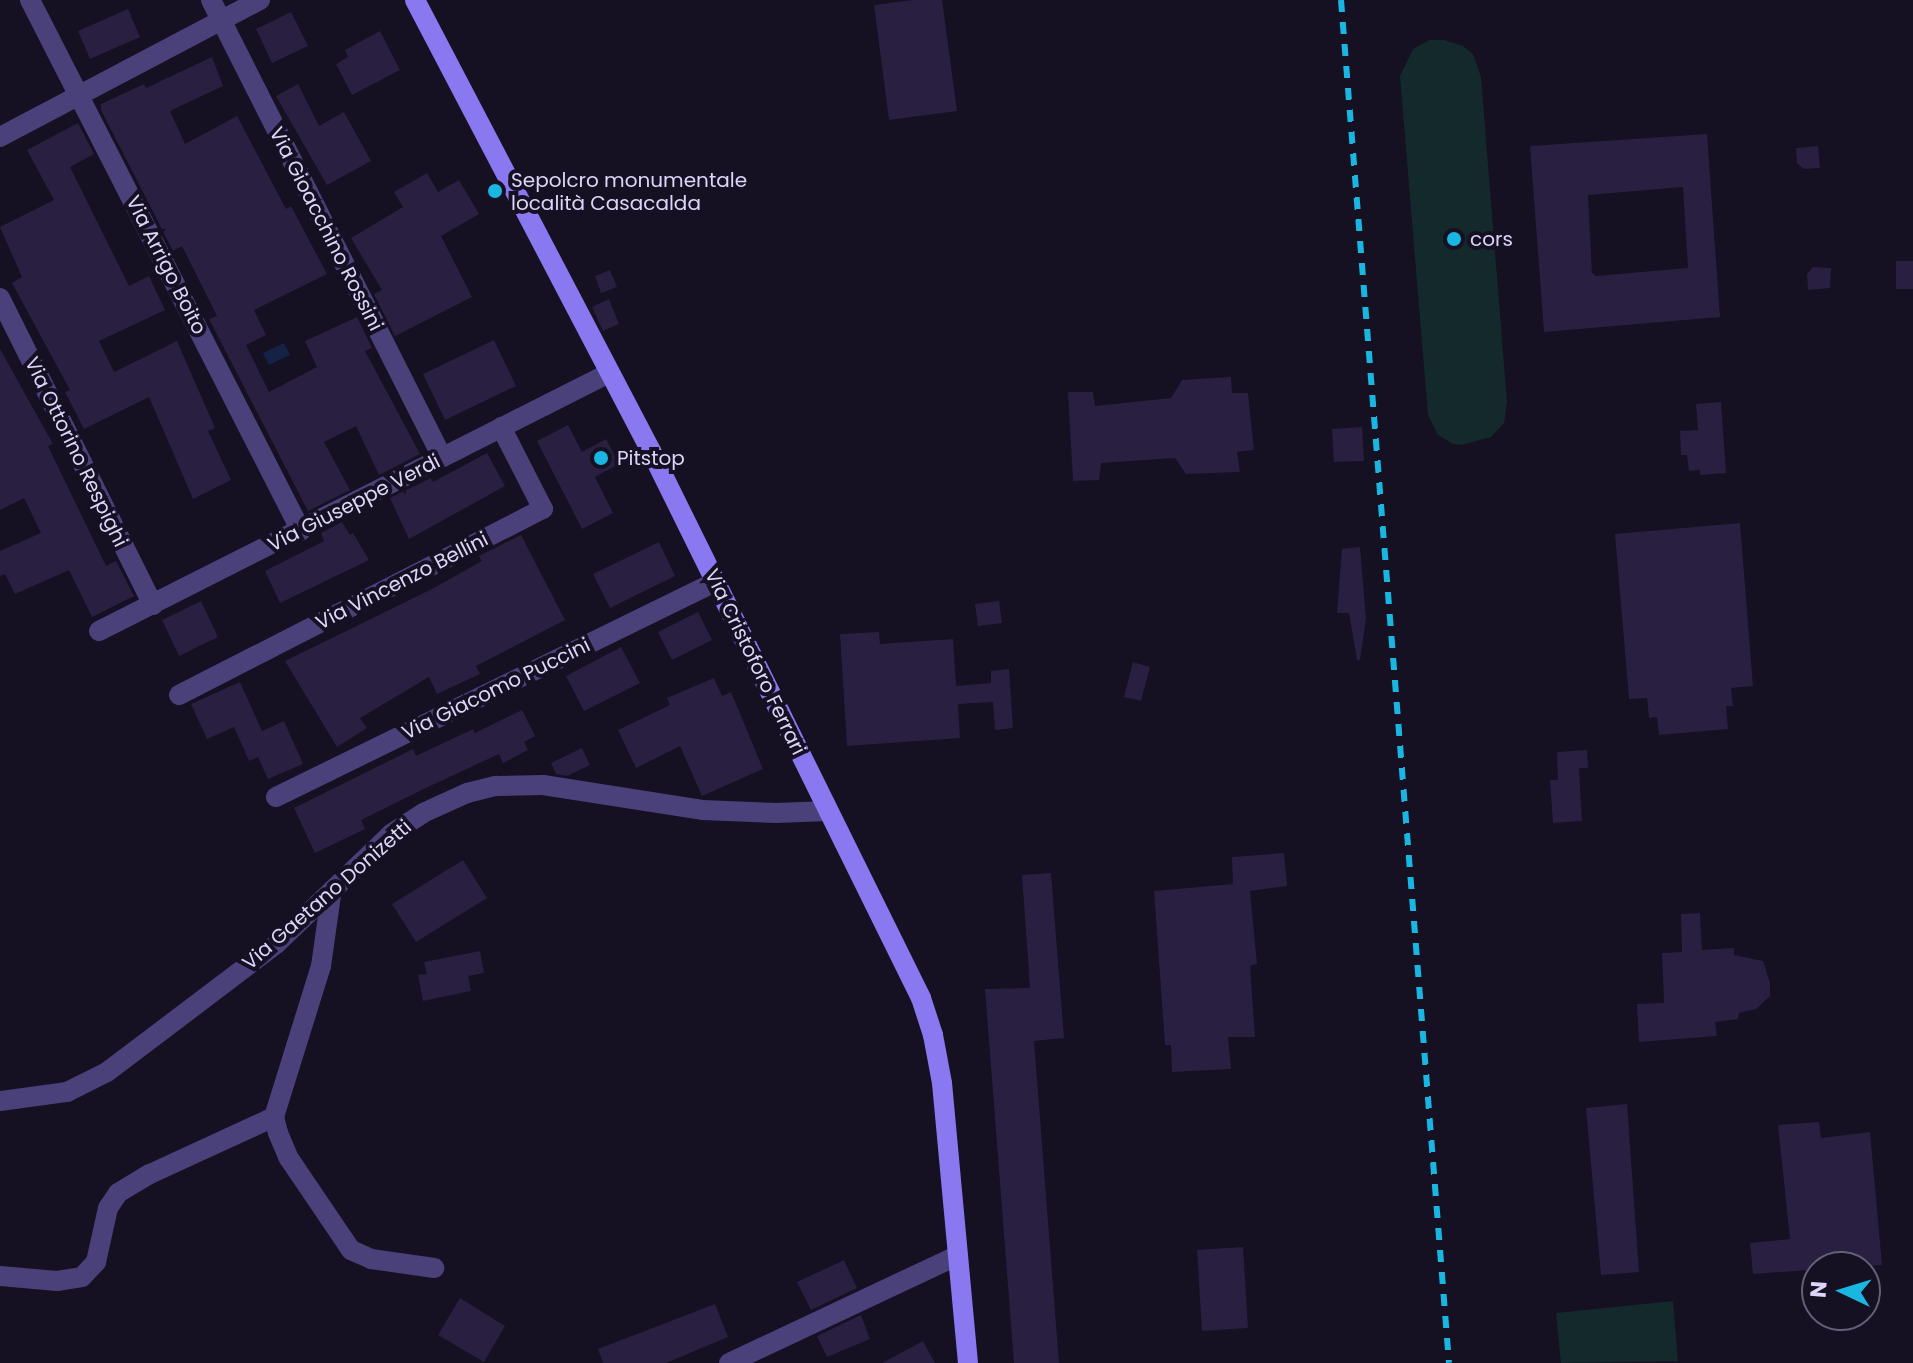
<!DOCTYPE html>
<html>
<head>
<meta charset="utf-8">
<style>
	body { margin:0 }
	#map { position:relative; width:1913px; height:1363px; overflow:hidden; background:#151022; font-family:Poppins,sans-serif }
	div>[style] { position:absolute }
	.green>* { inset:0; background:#14292b }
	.water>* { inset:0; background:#152246 }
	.building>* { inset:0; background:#291f40 }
	.minor>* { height:20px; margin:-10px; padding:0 10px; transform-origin:10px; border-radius:10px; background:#4a417b }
	.secondary>* { height:20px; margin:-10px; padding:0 10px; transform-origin:10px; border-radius:10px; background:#8978ef }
	.rail>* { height:6px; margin-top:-3px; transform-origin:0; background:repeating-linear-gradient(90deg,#1ab6e2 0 12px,transparent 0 22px) }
	.dots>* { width:22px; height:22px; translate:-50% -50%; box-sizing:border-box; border:4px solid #151022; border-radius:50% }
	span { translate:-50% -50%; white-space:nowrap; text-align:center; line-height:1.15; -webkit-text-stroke:8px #151022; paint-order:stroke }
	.poi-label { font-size:20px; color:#ded6fa }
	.left { translate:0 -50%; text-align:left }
	.street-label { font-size:20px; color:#ded6fa }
	.north { position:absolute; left:1801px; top:1251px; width:80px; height:80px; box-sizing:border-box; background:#151022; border:2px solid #655f78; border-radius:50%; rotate:274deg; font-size:22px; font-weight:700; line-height:32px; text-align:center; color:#ded6fa }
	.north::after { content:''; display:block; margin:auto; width:28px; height:36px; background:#1ab6e2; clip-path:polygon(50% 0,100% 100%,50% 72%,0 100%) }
</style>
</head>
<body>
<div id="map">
	<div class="green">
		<i style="clip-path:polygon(1429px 40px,1444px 40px,1463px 46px,1473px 54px,1481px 77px,1507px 402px,1504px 423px,1491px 437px,1462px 445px,1453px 444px,1438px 435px,1428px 415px,1400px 76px,1413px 49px)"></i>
		<i style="clip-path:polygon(1673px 1301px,1678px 1361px,1561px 1363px,1556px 1313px)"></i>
	</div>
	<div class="water">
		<i style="clip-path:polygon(284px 343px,290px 355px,269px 365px,263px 353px)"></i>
	</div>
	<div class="building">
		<i style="clip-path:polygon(913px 0,942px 0,957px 111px,889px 120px,874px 5px)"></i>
		<i style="clip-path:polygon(128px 9px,140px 37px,90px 59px,78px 31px)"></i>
		<i style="clip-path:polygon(291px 12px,308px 46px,272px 63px,256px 29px)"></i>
		<i style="clip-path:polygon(380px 31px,400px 70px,352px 95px,336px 64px,348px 57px,345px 50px)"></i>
		<i style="clip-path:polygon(212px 57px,223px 86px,170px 111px,185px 144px,237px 116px,286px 209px,291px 206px,327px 274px,254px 310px,266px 335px,246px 345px,269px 392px,317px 367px,305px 341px,357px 317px,372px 348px,365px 351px,420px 454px,379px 475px,356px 426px,324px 442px,350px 490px,308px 511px,209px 319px,217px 316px,182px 246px,173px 251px,101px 110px,101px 104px,144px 84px,146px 88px)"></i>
		<i style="clip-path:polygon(298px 84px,319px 126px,344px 112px,371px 161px,327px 185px,276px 96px)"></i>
		<i style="clip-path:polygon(78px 123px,94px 154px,70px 167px,129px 286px,149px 276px,165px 310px,99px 341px,114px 372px,177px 341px,215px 428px,208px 431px,231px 480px,193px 499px,149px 397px,84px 429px,65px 392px,70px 390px,12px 283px,22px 277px,0 227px,54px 200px,27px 150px)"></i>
		<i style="clip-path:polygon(evenodd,1707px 134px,1720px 317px,1544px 332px,1530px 146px,1707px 134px,1683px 187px,1688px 268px,1596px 276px,1592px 273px,1588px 195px,1683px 187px)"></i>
		<i style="clip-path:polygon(1818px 146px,1820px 168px,1804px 169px,1797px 163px,1796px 148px)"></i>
		<i style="clip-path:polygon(427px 173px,438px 192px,459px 180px,479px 214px,441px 236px,472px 297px,395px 336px,374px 294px,382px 290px,351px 238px,403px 207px,394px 192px)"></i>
		<i style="clip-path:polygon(1896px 261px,1913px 261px,1913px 289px,1896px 289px)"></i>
		<i style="clip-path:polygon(1813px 267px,1831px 268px,1830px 288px,1808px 290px,1807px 274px)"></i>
		<i style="clip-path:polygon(610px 270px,617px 287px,601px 293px,595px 276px)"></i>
		<i style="clip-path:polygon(609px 299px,619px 324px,603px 331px,592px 307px)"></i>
		<i style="clip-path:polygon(494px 340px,516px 386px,445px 420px,423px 374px)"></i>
		<i style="clip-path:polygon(0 349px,53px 444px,48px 446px,106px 566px,116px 561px,134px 596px,92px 617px,69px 570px,15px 594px,5px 574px,0 576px,0 551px,41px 533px,24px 498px,0 510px)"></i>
		<i style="clip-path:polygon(1231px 377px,1232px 393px,1248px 393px,1254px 450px,1237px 452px,1240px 472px,1186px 474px,1175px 458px,1101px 463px,1099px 480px,1073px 481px,1068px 392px,1093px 392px,1095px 406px,1171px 398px,1182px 380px)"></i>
		<i style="clip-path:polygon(1721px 402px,1726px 473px,1700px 475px,1700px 470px,1689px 471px,1687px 455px,1681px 455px,1680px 431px,1698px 430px,1696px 404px)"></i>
		<i style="clip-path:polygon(568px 425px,582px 452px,606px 439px,619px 464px,595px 477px,613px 513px,582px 529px,537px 441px)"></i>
		<i style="clip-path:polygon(1362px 427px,1364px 461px,1334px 462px,1332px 429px)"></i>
		<i style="clip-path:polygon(487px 453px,505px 486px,409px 539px,390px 498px,431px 478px,433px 482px)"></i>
		<i style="clip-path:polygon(342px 522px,350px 535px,353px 533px,369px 560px,280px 603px,265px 571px,324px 541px,321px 533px)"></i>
		<i style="clip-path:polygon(1740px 523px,1753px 686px,1731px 688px,1733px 706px,1726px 706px,1728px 729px,1659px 735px,1657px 717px,1649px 718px,1647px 698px,1629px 699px,1615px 534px)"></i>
		<i style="clip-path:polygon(521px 535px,565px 620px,476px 666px,480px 674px,437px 694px,429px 677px,360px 718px,367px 728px,337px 747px,285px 661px,432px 589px,482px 561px,479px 556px)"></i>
		<i style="clip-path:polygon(659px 542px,675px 576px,610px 608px,593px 574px)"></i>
		<i style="clip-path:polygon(1360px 547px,1366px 619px,1360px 660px,1357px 660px,1349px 613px,1337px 613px,1342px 549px)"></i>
		<i style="clip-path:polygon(201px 601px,218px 637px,179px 656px,162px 620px)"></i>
		<i style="clip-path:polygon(999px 601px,1002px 623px,978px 626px,975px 604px)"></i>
		<i style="clip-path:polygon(698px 612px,712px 640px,672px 660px,658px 632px)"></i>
		<i style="clip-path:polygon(879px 632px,880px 644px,953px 639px,956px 686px,991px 683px,991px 671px,1009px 669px,1013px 728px,995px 730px,993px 702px,958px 704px,960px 738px,847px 746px,840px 634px)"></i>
		<i style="clip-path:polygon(621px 647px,640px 683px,584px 711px,566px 676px)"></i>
		<i style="clip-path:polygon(1133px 662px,1150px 667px,1141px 701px,1124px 697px)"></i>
		<i style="clip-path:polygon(714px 678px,722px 696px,731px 692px,763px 769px,702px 796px,680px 746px,636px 768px,618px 730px,670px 705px,667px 698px)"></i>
		<i style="clip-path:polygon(240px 682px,262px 731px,284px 721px,303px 764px,268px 779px,258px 757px,249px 761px,234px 727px,207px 739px,191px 704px)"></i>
		<i style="clip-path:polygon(522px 710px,535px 736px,524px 742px,528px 750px,503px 763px,499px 754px,430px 786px,361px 820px,365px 829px,315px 853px,294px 808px,413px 749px,416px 756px,473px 729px,475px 733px)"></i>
		<i style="clip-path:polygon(582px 748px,590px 765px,567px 776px,556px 774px,551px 763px)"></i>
		<i style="clip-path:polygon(1587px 750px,1588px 768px,1579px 768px,1582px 821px,1553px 823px,1550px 780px,1558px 780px,1557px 752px)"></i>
		<i style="clip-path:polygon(1284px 853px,1287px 886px,1250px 891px,1257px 964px,1250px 966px,1255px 1037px,1228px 1037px,1231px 1069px,1172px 1072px,1171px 1045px,1165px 1045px,1154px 891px,1233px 884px,1232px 857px)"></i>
		<i style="clip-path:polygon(463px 860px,487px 898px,416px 942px,392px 904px)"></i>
		<i style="clip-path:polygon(1051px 873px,1064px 1038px,1034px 1041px,1059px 1363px,1014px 1363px,985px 989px,1030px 988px,1022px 875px)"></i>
		<i style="clip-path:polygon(1700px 913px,1702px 950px,1734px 948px,1734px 955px,1763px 961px,1770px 983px,1770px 996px,1756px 1009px,1739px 1013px,1738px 1019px,1715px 1022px,1717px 1036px,1639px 1042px,1637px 1004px,1664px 1003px,1662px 953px,1682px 952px,1681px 914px)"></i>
		<i style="clip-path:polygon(480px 951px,484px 973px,468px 976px,471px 991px,423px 1001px,418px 975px,427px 974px,424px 962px)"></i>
		<i style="clip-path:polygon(1627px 1104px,1639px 1272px,1601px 1275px,1586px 1108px)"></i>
		<i style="clip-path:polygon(1819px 1122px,1821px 1138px,1870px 1132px,1882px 1265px,1753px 1274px,1750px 1243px,1790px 1239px,1778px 1125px)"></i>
		<i style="clip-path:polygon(1243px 1247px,1248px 1328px,1202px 1331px,1197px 1250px)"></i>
		<i style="clip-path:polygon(844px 1260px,857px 1288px,811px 1310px,797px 1282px)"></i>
		<i style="clip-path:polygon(460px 1298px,505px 1326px,484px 1362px,438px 1335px)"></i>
		<i style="clip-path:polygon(715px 1304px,728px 1337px,666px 1363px,603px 1363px,598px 1349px)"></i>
		<i style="clip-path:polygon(861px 1315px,870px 1339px,827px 1357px,817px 1336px)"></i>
		<i style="clip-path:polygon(923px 1341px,935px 1363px,882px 1363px)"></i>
	</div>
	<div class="minor">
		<i style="left:30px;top:0;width:596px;rotate:62.96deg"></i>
		<i style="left:211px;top:0;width:512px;rotate:63.18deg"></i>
		<i style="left:0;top:137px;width:294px;rotate:-27.8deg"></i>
		<i style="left:0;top:298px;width:343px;rotate:63.5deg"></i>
		<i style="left:99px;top:631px;width:572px;rotate:-26.83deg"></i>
		<i style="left:179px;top:695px;width:409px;rotate:-27.1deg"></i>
		<i style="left:543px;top:509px;width:92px;rotate:-117.1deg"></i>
		<i style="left:276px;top:797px;width:490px;rotate:-26.1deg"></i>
		<i style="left:331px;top:895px;width:72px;rotate:98deg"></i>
		<i style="left:321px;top:966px;width:158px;rotate:107.3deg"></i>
		<i style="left:274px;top:1117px;width:16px;rotate:76deg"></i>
		<i style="left:278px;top:1133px;width:26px;rotate:67deg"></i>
		<i style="left:288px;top:1157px;width:112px;rotate:55.9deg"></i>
		<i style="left:351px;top:1250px;width:22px;rotate:24deg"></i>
		<i style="left:371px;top:1259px;width:64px;rotate:8.1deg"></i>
		<i style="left:0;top:1101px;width:68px;rotate:-7.7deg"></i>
		<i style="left:67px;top:1092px;width:45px;rotate:-26.6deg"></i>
		<i style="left:107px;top:1072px;width:212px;rotate:-37.1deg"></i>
		<i style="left:276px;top:944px;width:159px;rotate:-43.7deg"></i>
		<i style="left:391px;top:834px;width:38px;rotate:-33deg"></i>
		<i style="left:423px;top:813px;width:48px;rotate:-24.4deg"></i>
		<i style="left:467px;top:793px;width:30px;rotate:-14deg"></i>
		<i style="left:496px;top:786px;width:47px;rotate:-1.2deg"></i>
		<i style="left:543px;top:785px;width:161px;rotate:8.9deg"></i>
		<i style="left:702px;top:810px;width:74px;rotate:2.3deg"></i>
		<i style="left:776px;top:813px;width:52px;rotate:-2.2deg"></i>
		<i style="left:0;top:1276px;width:57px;rotate:5deg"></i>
		<i style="left:57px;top:1281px;width:25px;rotate:-9deg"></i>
		<i style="left:82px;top:1277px;width:21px;rotate:-47deg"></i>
		<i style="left:96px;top:1262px;width:55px;rotate:-77.5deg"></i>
		<i style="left:108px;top:1208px;width:18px;rotate:-56deg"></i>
		<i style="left:118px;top:1193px;width:37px;rotate:-31deg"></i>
		<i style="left:150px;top:1174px;width:136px;rotate:-24.7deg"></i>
		<i style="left:729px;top:1363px;width:253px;rotate:-25.2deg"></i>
	</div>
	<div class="secondary">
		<i style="left:415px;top:0;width:509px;rotate:62.38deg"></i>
		<i style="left:651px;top:451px;width:610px;rotate:63.73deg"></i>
		<i style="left:921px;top:998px;width:39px;rotate:72deg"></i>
		<i style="left:933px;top:1035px;width:49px;rotate:79.4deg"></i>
		<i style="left:942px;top:1083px;width:281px;rotate:84.7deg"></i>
	</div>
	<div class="rail">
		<i style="left:1341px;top:0;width:1367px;rotate:85.47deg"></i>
	</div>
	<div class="dots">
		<i style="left:495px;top:191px;background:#1ab6e2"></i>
		<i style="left:1454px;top:239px;background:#1ab6e2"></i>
		<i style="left:601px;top:458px;background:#1ab6e2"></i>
	</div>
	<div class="poi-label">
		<span class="left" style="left:511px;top:192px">Sepolcro monumentale<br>località Casacalda</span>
		<span class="left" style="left:1470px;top:239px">cors</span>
		<span class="left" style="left:617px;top:458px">Pitstop</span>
	</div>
	<div class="street-label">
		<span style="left:326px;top:229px;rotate:63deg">Via Gioacchino Rossini</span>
		<span style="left:166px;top:265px;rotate:63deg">Via Arrigo Boito</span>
		<span style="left:76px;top:452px;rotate:64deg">Via Ottorino Respighi</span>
		<span style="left:354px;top:503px;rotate:-27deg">Via Giuseppe Verdi</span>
		<span style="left:402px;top:581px;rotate:-27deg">Via Vincenzo Bellini</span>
		<span style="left:755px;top:662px;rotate:64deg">Via Cristoforo Ferrari</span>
		<span style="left:496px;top:689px;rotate:-26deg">Via Giacomo Puccini</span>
		<span style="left:327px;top:895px;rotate:-41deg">Via Gaetano Donizetti</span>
	</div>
	<div class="north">N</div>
</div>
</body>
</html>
